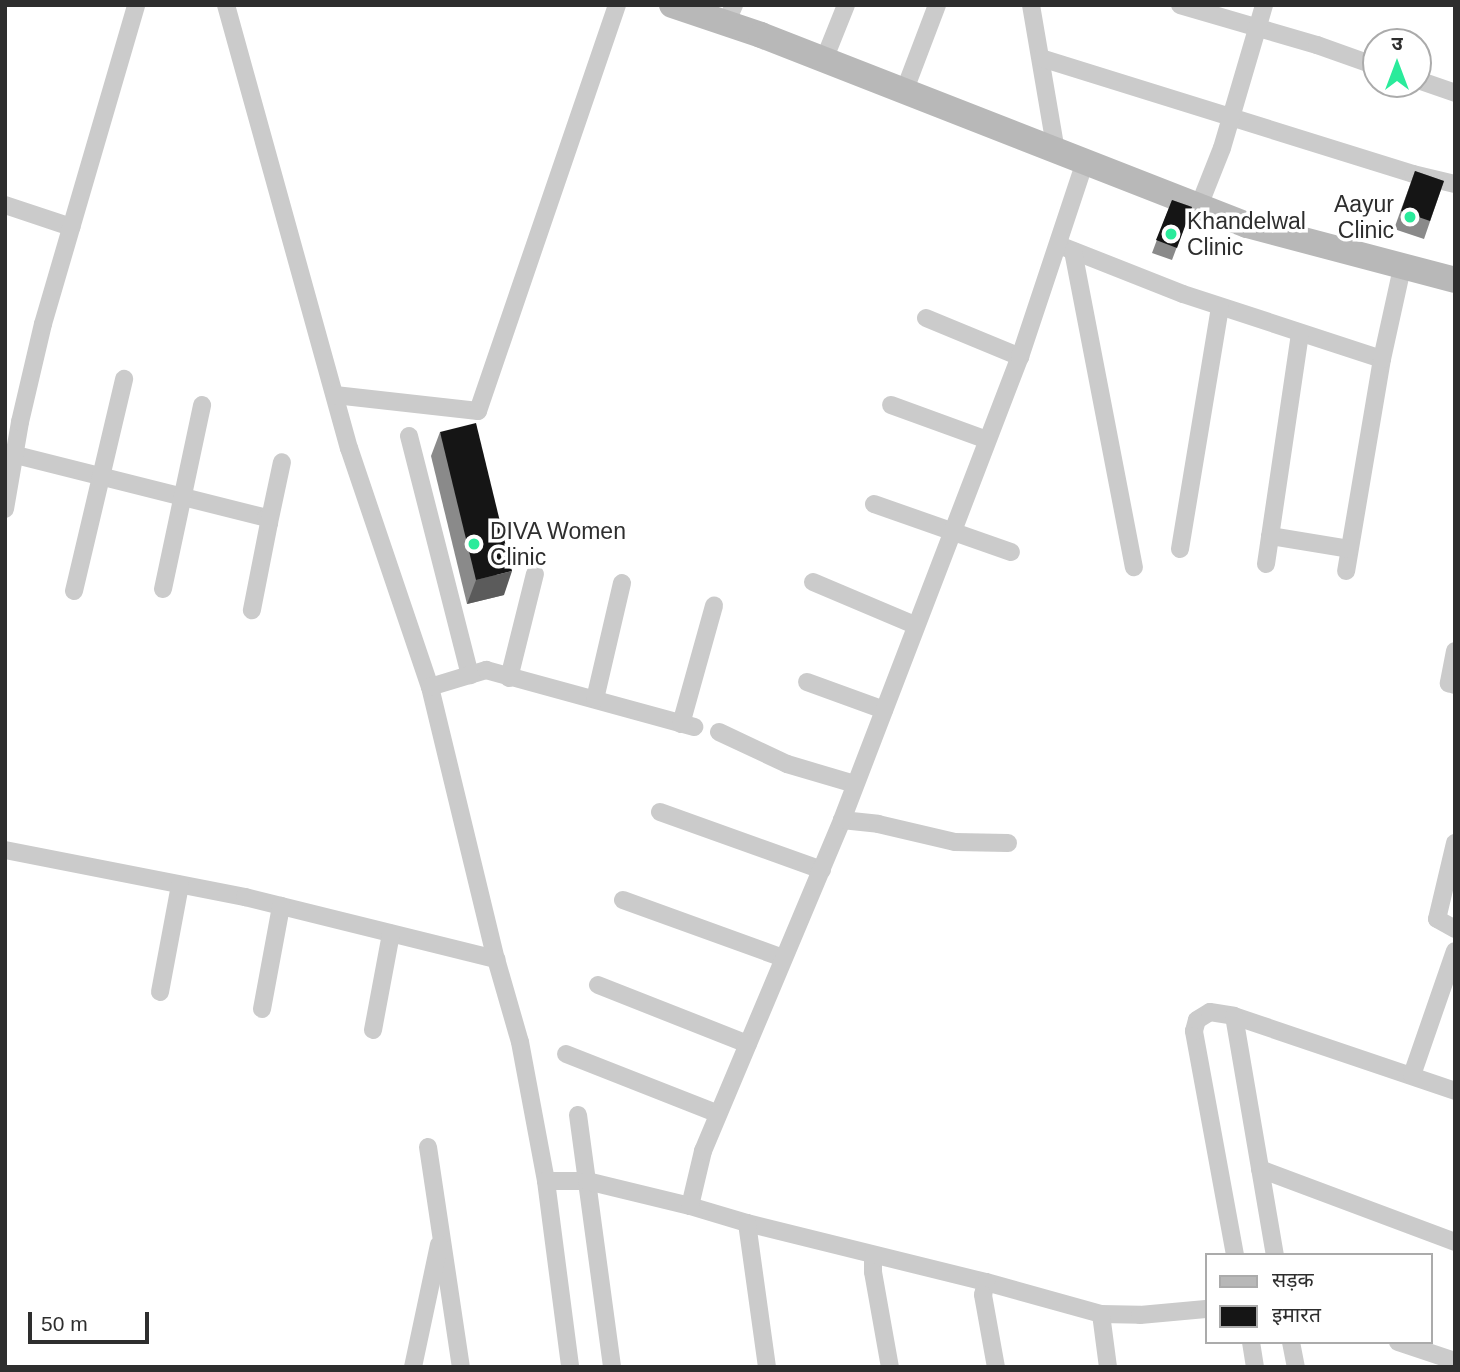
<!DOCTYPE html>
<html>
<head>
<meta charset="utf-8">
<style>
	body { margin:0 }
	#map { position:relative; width:1460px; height:1372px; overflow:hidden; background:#fff; font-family:Arial,"Noto Sans Devanagari",sans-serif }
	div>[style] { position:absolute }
	.street>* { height:18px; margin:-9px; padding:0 9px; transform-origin:9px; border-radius:9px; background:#cbcbcb }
	.secondary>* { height:26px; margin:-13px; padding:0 13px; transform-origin:13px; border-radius:13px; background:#b8b8b8 }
	.wall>* { inset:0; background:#8a8a8a }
	.shaded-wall>* { inset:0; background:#5b5b5b }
	.building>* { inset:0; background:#151515 }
	.dots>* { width:19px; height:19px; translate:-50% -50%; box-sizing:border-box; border:4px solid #fff; border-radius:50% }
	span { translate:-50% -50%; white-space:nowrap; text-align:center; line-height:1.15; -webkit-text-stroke:7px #fff; paint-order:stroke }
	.poi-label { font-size:23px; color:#2e2e2e }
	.right { translate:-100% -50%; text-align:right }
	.left { translate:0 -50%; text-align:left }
	.frame { position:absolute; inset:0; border:7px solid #2e2e2e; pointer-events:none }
	.legend { position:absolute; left:1205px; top:1253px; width:228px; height:91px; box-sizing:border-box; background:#fff; border:2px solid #ababab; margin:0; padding:9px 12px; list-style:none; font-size:21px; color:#2e2e2e }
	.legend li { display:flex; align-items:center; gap:14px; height:35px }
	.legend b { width:35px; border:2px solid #ababab }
	.north { position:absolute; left:1362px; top:28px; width:70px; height:70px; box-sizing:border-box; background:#fff; border:2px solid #ababab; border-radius:50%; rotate:0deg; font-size:19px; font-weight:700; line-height:28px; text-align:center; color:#2e2e2e }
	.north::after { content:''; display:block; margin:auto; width:24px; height:32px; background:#2aeb9b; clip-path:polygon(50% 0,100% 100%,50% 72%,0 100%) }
	.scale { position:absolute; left:28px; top:1312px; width:121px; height:32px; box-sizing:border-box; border:4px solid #2e2e2e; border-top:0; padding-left:9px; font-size:21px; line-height:24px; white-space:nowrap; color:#2e2e2e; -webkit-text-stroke:5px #fff; paint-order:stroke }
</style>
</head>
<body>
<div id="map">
	<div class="street">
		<i style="left:226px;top:5px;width:460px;rotate:74.5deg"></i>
		<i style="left:349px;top:448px;width:252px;rotate:71.3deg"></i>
		<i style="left:430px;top:687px;width:280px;rotate:76.4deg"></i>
		<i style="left:496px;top:959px;width:86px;rotate:73.9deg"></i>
		<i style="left:520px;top:1042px;width:141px;rotate:79.4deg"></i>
		<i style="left:546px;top:1181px;width:188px;rotate:82.6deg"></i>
		<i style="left:1031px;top:5px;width:149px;rotate:80.3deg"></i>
		<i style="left:1180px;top:5px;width:143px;rotate:16.3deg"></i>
		<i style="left:1317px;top:45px;width:63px;rotate:19.6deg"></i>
		<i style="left:726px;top:23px;width:20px;rotate:-66deg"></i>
		<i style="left:1041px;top:58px;width:390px;rotate:17.3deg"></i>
		<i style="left:1413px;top:174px;width:43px;rotate:13.4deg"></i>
		<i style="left:824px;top:60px;width:59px;rotate:-68.2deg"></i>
		<i style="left:1418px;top:80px;width:39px;rotate:19deg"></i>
		<i style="left:904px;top:92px;width:93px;rotate:-69.2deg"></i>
		<i style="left:5px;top:205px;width:70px;rotate:18.4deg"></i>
		<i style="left:1199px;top:206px;width:62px;rotate:-68.4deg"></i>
		<i style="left:1222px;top:148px;width:149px;rotate:-73.6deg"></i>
		<i style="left:1059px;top:245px;width:133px;rotate:21.6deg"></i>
		<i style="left:1183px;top:294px;width:209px;rotate:18.1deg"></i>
		<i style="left:1382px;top:359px;width:215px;rotate:99.6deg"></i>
		<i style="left:1073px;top:251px;width:322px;rotate:79.1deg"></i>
		<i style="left:926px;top:318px;width:102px;rotate:22.5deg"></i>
		<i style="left:1382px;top:359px;width:93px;rotate:-77.6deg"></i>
		<i style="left:335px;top:395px;width:144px;rotate:6.4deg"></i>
		<i style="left:478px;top:411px;width:429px;rotate:-71.1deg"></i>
		<i style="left:891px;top:405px;width:102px;rotate:20deg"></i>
		<i style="left:409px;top:436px;width:247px;rotate:75.7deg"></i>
		<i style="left:16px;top:455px;width:258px;rotate:14.1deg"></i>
		<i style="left:266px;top:518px;width:6px;rotate:59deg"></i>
		<i style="left:269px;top:523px;width:89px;rotate:101.1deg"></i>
		<i style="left:874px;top:504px;width:145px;rotate:19.3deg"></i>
		<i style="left:5px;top:509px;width:88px;rotate:-80.2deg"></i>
		<i style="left:20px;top:422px;width:101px;rotate:-76.8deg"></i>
		<i style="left:43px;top:324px;width:332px;rotate:-73.7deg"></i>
		<i style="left:269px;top:523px;width:62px;rotate:-78deg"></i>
		<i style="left:1270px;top:536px;width:80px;rotate:9.3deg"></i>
		<i style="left:1180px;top:549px;width:245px;rotate:-80.6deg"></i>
		<i style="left:1266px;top:564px;width:233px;rotate:-81.6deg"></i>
		<i style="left:813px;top:582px;width:111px;rotate:22.9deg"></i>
		<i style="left:163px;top:589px;width:188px;rotate:-78deg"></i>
		<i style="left:74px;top:591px;width:218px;rotate:-76.7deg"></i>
		<i style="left:1455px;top:651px;width:33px;rotate:101deg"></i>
		<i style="left:1449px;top:683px;width:6px;rotate:18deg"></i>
		<i style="left:509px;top:678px;width:107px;rotate:-76deg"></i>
		<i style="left:807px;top:682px;width:82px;rotate:20deg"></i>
		<i style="left:430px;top:687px;width:59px;rotate:-16.9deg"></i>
		<i style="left:486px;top:670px;width:216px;rotate:15.3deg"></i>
		<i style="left:595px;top:699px;width:119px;rotate:-76.9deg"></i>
		<i style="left:681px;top:724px;width:123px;rotate:-74.4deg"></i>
		<i style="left:719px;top:732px;width:75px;rotate:25.2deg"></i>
		<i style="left:787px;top:764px;width:71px;rotate:16.4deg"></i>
		<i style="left:660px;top:812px;width:172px;rotate:19.7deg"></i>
		<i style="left:842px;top:820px;width:36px;rotate:6deg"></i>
		<i style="left:878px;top:824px;width:79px;rotate:13.2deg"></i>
		<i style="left:955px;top:842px;width:53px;rotate:1.1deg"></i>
		<i style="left:1455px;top:843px;width:78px;rotate:103.3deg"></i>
		<i style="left:1437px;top:919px;width:21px;rotate:29deg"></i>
		<i style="left:5px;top:850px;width:245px;rotate:11.1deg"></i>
		<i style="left:245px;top:897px;width:259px;rotate:13.9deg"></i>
		<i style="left:623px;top:900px;width:170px;rotate:19.9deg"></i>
		<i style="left:598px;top:985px;width:161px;rotate:21.5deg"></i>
		<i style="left:160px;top:992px;width:109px;rotate:-79.4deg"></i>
		<i style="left:262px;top:1009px;width:105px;rotate:-79.5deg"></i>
		<i style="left:1234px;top:1016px;width:233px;rotate:18.7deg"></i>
		<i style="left:373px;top:1030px;width:98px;rotate:-79.4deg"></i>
		<i style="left:566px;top:1054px;width:163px;rotate:21.5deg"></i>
		<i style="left:1412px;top:1075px;width:131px;rotate:-70.9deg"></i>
		<i style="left:578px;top:1115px;width:254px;rotate:82.3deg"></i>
		<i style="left:428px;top:1147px;width:222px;rotate:81.5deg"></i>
		<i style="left:1260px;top:1169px;width:208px;rotate:20.5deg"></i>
		<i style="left:546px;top:1181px;width:41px"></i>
		<i style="left:587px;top:1181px;width:106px;rotate:13.6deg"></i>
		<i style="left:690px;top:1206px;width:59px;rotate:16.6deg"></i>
		<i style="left:747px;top:1223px;width:246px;rotate:13.9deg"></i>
		<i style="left:986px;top:1282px;width:119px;rotate:15.5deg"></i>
		<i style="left:1101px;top:1314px;width:39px;rotate:1deg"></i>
		<i style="left:1140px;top:1315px;width:66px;rotate:-5.2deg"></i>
		<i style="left:690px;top:1206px;width:57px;rotate:-76.7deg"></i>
		<i style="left:703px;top:1151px;width:359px;rotate:-67.2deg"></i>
		<i style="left:842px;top:820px;width:496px;rotate:-69deg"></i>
		<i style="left:1020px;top:357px;width:206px;rotate:-71.6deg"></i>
		<i style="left:747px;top:1223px;width:145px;rotate:82.1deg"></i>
		<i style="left:873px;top:1255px;width:17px;rotate:90deg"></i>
		<i style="left:873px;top:1272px;width:97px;rotate:79.9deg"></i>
		<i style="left:1235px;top:1255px;width:228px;rotate:-100.4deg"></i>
		<i style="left:1194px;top:1031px;width:11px;rotate:-75deg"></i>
		<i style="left:1197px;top:1020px;width:15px;rotate:-32deg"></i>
		<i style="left:1210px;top:1012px;width:24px;rotate:9deg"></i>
		<i style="left:1234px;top:1016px;width:242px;rotate:80.3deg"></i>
		<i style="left:986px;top:1282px;width:13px;rotate:103deg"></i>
		<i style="left:983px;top:1295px;width:73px;rotate:79.8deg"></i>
		<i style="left:1101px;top:1314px;width:53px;rotate:82.5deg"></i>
		<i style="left:1251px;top:1342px;width:25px;rotate:81deg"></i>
		<i style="left:1291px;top:1342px;width:25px;rotate:79deg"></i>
		<i style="left:1398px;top:1342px;width:60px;rotate:18.4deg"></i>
		<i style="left:413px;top:1367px;width:125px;rotate:-78deg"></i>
	</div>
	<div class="secondary">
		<i style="left:672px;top:5px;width:94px;rotate:18.6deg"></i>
		<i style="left:761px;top:35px;width:522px;rotate:21.35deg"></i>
		<i style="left:1247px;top:225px;width:215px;rotate:14.8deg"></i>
	</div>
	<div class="wall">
		<i style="clip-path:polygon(1415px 171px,1444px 181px,1424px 239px,1394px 229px)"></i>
		<i style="clip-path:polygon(1172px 200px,1192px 207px,1172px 260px,1152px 253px)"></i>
		<i style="clip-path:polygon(440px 432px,504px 595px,467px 604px,431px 456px)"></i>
	</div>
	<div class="shaded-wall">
		<i style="clip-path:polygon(512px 571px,504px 595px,467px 604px,476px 580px)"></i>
	</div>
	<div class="building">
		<i style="clip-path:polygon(1415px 171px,1444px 181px,1430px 221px,1401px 211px)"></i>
		<i style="clip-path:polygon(1172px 200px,1192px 207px,1177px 248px,1156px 240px)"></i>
		<i style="clip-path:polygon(476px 423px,512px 571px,476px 580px,440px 432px)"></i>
	</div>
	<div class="dots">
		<i style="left:1410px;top:217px;background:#2aeb9b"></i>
		<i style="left:1171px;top:234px;background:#2aeb9b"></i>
		<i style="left:474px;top:544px;background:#2aeb9b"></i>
	</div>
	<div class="poi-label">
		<span class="right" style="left:1394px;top:217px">Aayur<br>Clinic</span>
		<span class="left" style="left:1187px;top:234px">Khandelwal<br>Clinic</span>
		<span class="left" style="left:490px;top:544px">DIVA Women<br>Clinic</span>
	</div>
	<div class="frame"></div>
	<ul class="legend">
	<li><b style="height:9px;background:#b8b8b8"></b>सड़क</li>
	<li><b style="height:19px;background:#151515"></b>इमारत</li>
	</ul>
	<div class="north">उ</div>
	<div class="scale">50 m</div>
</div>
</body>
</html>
